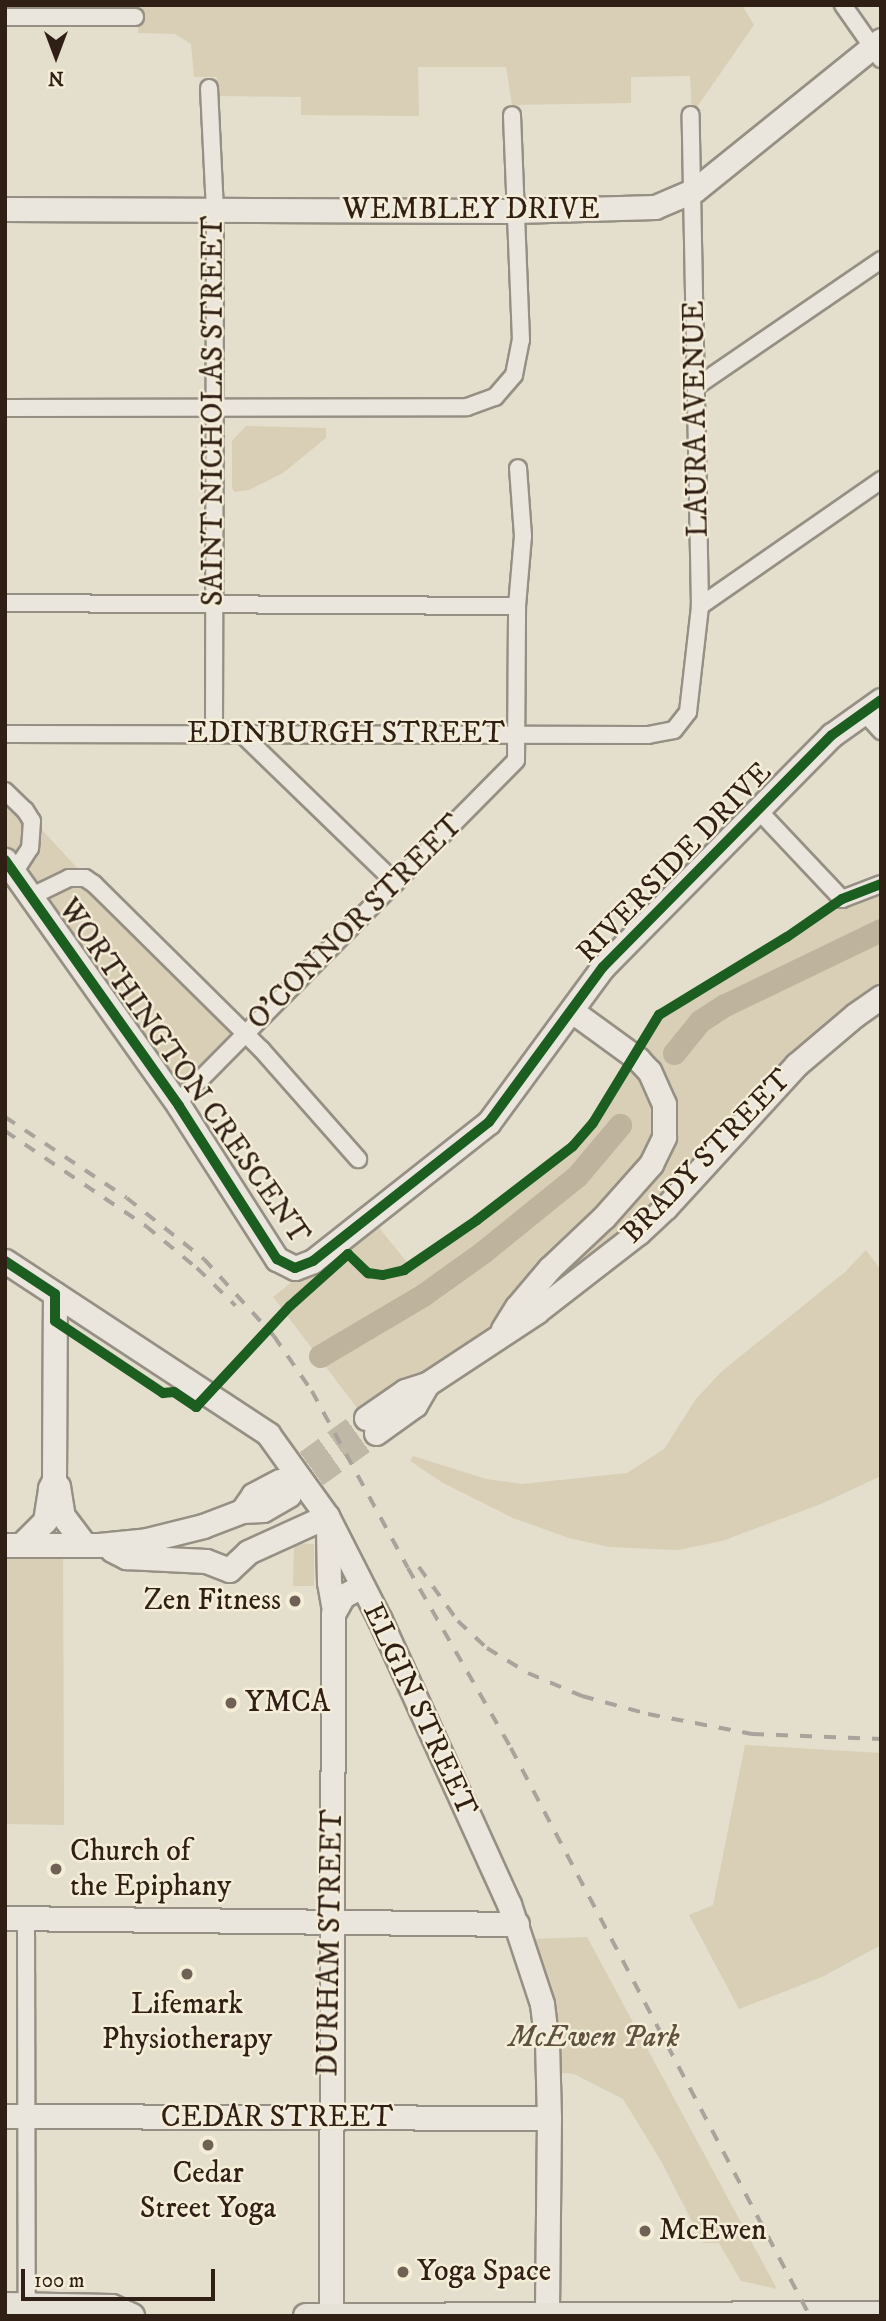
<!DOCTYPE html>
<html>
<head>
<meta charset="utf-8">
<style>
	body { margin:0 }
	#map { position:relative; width:886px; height:2321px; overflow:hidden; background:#e4decc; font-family:"IM FELL DW Pica",serif }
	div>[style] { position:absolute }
	.green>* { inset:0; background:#d8cfb6 }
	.river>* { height:23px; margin:-11.5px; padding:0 11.5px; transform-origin:11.5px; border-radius:11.5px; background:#beb39c }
	.secondary-tunnel>* { height:23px; margin-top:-11.5px; transform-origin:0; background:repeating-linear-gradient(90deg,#c0b8a7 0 23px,transparent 0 34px) }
	.roads { filter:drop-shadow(2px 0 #969084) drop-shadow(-2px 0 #969084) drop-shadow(0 2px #969084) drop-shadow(0 -2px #969084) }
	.street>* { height:16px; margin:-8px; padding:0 8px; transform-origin:8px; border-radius:8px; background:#eae6dd }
	.secondary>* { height:23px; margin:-11.5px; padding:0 11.5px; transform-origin:11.5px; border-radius:11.5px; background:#eae6dd }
	.primary>* { height:24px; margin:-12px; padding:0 12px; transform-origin:12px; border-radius:12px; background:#e6e2d8 }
	.rail>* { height:3.5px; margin-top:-1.75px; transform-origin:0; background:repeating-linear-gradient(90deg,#a8a39b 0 12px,transparent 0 24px) }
	.cycleway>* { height:10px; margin:-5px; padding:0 5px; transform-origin:5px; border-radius:5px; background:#1b5e20 }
	.dots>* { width:19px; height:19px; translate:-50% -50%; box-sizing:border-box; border:4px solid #f4edd7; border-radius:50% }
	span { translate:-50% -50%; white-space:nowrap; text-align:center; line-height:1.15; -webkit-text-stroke:5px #f4edd7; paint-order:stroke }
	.street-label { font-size:30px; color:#301f15 }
	.poi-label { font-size:30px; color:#301f15 }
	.right { translate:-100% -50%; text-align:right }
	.left { translate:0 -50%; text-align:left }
	.park-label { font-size:30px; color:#5f5040; font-style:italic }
	.frame { position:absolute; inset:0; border:7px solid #301f15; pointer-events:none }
	.north { position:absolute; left:21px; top:21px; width:70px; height:70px; -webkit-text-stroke:5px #f4edd7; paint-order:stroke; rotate:180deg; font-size:19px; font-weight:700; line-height:28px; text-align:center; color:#301f15 }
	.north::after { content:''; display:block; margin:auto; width:24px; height:32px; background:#301f15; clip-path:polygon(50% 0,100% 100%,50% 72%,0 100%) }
	.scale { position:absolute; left:21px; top:2269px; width:194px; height:32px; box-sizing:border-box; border:4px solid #301f15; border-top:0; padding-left:9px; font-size:21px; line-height:24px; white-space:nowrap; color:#301f15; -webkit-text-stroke:5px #f4edd7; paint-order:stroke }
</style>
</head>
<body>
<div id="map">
	<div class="green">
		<i style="clip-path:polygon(138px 5px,742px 5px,754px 25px,692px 114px,690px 76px,631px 77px,631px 103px,512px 105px,506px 67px,418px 67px,419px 116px,301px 115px,301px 97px,218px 96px,217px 77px,194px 77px,191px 44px,175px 34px,138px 33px)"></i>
		<i style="clip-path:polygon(246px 426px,326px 428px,326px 438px,283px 473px,249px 490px,234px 492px,232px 487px,232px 441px)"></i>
		<i style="clip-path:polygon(5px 790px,93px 885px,246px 1035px,177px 1104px,5px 862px)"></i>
		<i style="clip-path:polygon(881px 883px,881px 999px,588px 1276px,360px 1412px,273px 1297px,371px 1218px,411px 1267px,539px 1175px,573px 1147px,611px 1096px,658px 1014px,787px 936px,841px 899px)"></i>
		<i style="clip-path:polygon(866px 1250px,881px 1270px,881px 1476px,821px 1504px,722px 1541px,678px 1550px,609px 1547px,569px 1538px,513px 1518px,443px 1483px,410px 1461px,413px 1456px,486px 1479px,522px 1484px,627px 1473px,664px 1449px,696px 1399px,721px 1372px,845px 1272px)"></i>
		<i style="clip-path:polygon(294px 1543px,314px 1544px,314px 1586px,293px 1586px)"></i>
		<i style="clip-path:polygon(5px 1546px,63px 1546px,64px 1825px,5px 1824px)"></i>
		<i style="clip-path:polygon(745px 1745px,881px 1753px,881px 1945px,822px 1977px,739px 2009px,689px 1915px,713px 1905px)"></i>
		<i style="clip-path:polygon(587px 1937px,777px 2289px,741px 2281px,719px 2243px,703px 2243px,661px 2161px,623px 2099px,574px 2074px,555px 2072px,531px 1939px)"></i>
	</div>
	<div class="river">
		<i style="left:674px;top:1053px;width:41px;rotate:-50.9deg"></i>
		<i style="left:700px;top:1021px;width:30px;rotate:-33deg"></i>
		<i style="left:725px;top:1005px;width:173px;rotate:-25.7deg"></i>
		<i style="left:320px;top:1356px;width:120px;rotate:-30.6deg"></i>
		<i style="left:423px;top:1295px;width:74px;rotate:-35.6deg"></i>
		<i style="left:483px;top:1252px;width:121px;rotate:-39deg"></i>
		<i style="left:577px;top:1176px;width:67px;rotate:-49.9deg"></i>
	</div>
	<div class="secondary-tunnel">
		<i style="left:279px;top:1481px;width:107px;rotate:-35.9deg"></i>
		<i style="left:289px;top:1495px;width:107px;rotate:-35.5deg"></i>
	</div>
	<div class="roads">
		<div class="street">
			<i style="left:843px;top:5px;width:66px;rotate:54.9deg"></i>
			<i style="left:5px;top:17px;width:130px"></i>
			<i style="left:209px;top:88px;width:122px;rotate:87.2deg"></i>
			<i style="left:215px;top:210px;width:524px;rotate:90.11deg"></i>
			<i style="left:697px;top:386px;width:223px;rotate:-34.4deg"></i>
			<i style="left:5px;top:408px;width:462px;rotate:-0.1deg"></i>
			<i style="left:467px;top:407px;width:30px;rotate:-20deg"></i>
			<i style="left:495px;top:397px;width:29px;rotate:-49deg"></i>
			<i style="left:514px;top:375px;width:36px;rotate:-79deg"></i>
			<i style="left:521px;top:340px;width:225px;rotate:-92.3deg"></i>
			<i style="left:5px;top:603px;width:512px;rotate:0.34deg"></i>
			<i style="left:700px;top:606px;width:221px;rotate:-34.8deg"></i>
			<i style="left:863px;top:711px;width:27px;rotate:48deg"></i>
			<i style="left:5px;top:734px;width:643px;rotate:0.09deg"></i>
			<i style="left:648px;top:735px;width:26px;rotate:-11deg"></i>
			<i style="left:674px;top:730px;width:23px;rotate:-52deg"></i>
			<i style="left:688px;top:712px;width:107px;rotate:-83.5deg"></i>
			<i style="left:700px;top:606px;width:491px;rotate:-91.1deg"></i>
			<i style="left:242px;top:734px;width:214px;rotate:44.1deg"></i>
			<i style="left:5px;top:791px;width:28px;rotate:44deg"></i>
			<i style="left:25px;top:810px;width:13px;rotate:58deg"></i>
			<i style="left:32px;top:821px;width:27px;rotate:94deg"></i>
			<i style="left:30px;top:848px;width:30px;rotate:123deg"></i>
			<i style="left:759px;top:811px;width:121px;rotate:46.7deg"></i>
			<i style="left:842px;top:899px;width:42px;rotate:-21deg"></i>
			<i style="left:32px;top:896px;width:41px;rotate:-25.9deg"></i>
			<i style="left:69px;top:878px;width:16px"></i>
			<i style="left:85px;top:878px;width:11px;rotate:34deg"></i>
			<i style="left:94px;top:884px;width:235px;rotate:44.7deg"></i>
			<i style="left:261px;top:1049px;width:147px;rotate:48.6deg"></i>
			<i style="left:177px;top:1103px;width:482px;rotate:-45.3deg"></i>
			<i style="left:516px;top:760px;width:154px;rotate:-89.6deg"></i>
			<i style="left:517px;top:606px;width:70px;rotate:-85.1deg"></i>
			<i style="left:523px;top:536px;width:68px;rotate:-94.2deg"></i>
			<i style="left:26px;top:1918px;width:397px;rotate:89.9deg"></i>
		</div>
		<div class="secondary">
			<i style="left:5px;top:209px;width:510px;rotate:0.22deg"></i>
			<i style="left:515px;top:211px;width:140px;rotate:-1.6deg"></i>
			<i style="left:655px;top:207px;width:43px;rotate:-23deg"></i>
			<i style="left:695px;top:190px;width:239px;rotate:-38.9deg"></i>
			<i style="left:5px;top:860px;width:301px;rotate:54.7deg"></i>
			<i style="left:179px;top:1106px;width:182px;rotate:57.4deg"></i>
			<i style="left:277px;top:1259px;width:20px;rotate:27deg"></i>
			<i style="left:295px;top:1268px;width:19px;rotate:-21deg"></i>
			<i style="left:313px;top:1261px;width:224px;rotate:-38.3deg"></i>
			<i style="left:489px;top:1122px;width:192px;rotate:-53.7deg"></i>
			<i style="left:603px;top:967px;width:326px;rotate:-45.4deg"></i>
			<i style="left:832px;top:735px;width:60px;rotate:-35.5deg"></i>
			<i style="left:5px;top:1261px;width:315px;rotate:33.3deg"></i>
			<i style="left:268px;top:1434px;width:101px;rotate:54.3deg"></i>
			<i style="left:327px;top:1516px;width:117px;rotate:63deg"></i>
			<i style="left:380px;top:1620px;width:312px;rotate:65.6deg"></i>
			<i style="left:509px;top:1904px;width:105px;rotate:71.7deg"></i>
			<i style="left:542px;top:2004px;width:38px;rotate:83deg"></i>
			<i style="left:547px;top:2042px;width:76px;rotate:88.5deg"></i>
			<i style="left:549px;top:2118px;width:198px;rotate:90.6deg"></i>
			<i style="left:503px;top:1329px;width:26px;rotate:-58deg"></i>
			<i style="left:517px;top:1307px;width:51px;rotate:-49.8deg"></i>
			<i style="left:550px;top:1268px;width:74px;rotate:-43.4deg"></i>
			<i style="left:604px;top:1217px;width:71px;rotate:-48.4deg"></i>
			<i style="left:651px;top:1164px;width:30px;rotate:-64deg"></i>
			<i style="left:664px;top:1137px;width:33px;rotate:-90deg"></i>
			<i style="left:664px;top:1104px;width:36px;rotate:-114deg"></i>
			<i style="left:649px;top:1071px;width:16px;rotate:-133deg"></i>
			<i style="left:638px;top:1059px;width:82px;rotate:-144deg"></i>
			<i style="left:366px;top:1418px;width:47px;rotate:-34.7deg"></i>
			<i style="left:405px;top:1391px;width:23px;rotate:-18deg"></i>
			<i style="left:427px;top:1384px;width:131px;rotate:-33.4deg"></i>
			<i style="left:536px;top:1312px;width:129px;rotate:-37.8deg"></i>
			<i style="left:638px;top:1233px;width:38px;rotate:-43deg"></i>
			<i style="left:666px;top:1207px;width:193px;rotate:-47.5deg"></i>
			<i style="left:796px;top:1065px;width:77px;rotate:-40.3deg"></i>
			<i style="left:855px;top:1015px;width:32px;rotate:-35deg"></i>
			<i style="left:376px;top:1433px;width:48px;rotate:-35.7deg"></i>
			<i style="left:415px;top:1405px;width:24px;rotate:-60deg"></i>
			<i style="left:58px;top:1486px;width:30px;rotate:81deg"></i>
			<i style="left:63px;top:1516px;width:36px;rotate:53deg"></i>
			<i style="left:242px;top:1511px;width:19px;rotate:-55deg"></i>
			<i style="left:253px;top:1495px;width:30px;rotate:-28deg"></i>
			<i style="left:328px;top:1526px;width:56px;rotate:89deg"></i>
			<i style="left:329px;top:1582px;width:28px;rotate:80deg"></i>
			<i style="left:5px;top:1545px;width:94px"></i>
			<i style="left:99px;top:1545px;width:48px;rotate:-5.9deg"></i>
			<i style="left:147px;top:1540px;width:58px;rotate:-14deg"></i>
			<i style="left:203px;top:1526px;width:42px;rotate:-21deg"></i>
			<i style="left:242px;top:1511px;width:21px;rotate:-3deg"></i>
			<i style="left:263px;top:1510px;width:30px;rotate:-30deg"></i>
			<i style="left:21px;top:1545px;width:34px;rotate:-45deg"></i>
			<i style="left:45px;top:1521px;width:33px;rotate:-81deg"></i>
			<i style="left:50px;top:1488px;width:9px;rotate:-63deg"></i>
			<i style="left:54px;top:1480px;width:186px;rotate:-89.7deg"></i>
			<i style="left:112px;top:1550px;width:16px;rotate:27deg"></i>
			<i style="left:126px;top:1557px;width:80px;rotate:2.9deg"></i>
			<i style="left:206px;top:1561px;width:25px;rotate:21deg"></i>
			<i style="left:229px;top:1570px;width:26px;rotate:-43deg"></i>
			<i style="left:248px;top:1552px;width:87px;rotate:-24.5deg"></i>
			<i style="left:5px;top:1918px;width:512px;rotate:0.67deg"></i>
			<i style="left:5px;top:2116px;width:544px;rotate:0.21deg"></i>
			<i style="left:331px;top:2315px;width:701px;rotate:-89.84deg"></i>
			<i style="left:333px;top:1614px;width:21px;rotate:-61deg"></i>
			<i style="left:343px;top:1596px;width:21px;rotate:-28deg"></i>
		</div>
		<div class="primary">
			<i style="left:5px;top:2305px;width:107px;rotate:1.1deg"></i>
			<i style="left:112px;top:2307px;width:22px;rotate:24deg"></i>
			<i style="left:306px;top:2316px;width:575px;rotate:-0.2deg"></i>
		</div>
	</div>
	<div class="rail">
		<i style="left:5px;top:1117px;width:146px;rotate:33.6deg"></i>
		<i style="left:127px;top:1198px;width:98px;rotate:38.4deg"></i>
		<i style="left:204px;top:1259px;width:104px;rotate:47.7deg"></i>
		<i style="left:274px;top:1336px;width:67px;rotate:55.4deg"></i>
		<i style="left:312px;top:1391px;width:201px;rotate:61.5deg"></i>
		<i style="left:408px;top:1568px;width:207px;rotate:60.2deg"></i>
		<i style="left:511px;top:1748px;width:642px;rotate:62.24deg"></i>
		<i style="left:5px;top:1131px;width:170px;rotate:34deg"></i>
		<i style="left:146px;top:1226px;width:66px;rotate:39.5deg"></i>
		<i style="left:197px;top:1268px;width:54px;rotate:44.3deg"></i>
		<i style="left:419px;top:1567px;width:67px;rotate:54.2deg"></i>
		<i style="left:458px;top:1621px;width:40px;rotate:43deg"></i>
		<i style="left:487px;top:1648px;width:48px;rotate:31.4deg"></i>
		<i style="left:528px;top:1673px;width:59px;rotate:23.1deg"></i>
		<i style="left:582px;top:1696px;width:68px;rotate:15.3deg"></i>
		<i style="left:648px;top:1714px;width:106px;rotate:10.9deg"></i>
		<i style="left:752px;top:1734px;width:129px;rotate:2.2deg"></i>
	</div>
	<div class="cycleway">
		<i style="left:5px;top:860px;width:301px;rotate:54.7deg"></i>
		<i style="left:179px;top:1106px;width:182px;rotate:57.4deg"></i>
		<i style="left:277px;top:1259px;width:20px;rotate:27deg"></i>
		<i style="left:295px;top:1268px;width:19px;rotate:-21deg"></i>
		<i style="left:313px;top:1261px;width:224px;rotate:-38.3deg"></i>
		<i style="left:489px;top:1122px;width:192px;rotate:-53.7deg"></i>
		<i style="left:603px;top:967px;width:326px;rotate:-45.4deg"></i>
		<i style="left:832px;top:735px;width:60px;rotate:-35.5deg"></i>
		<i style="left:5px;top:1261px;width:60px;rotate:33.4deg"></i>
		<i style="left:55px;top:1294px;width:27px;rotate:90deg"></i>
		<i style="left:55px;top:1321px;width:130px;rotate:33.7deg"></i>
		<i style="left:163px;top:1393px;width:11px;rotate:-5deg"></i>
		<i style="left:174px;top:1392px;width:27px;rotate:34deg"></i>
		<i style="left:196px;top:1407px;width:138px;rotate:-47.1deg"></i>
		<i style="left:290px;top:1306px;width:78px;rotate:-41.9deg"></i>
		<i style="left:348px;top:1254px;width:28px;rotate:44deg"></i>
		<i style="left:368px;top:1273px;width:15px;rotate:8deg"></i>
		<i style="left:383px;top:1275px;width:22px;rotate:-13deg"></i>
		<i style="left:404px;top:1270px;width:88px;rotate:-34.4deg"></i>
		<i style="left:477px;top:1220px;width:121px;rotate:-37.6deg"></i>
		<i style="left:573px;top:1146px;width:30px;rotate:-49deg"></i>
		<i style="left:593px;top:1123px;width:127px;rotate:-58.6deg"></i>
		<i style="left:659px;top:1015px;width:150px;rotate:-31.4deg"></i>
		<i style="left:787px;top:937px;width:67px;rotate:-34.6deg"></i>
		<i style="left:842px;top:899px;width:42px;rotate:-21deg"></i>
	</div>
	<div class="dots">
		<i style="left:295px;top:1601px;background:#6f6255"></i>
		<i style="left:231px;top:1703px;background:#6f6255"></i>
		<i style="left:56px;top:1869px;background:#6f6255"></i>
		<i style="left:187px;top:1974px;background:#6f6255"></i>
		<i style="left:208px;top:2145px;background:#6f6255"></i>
		<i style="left:645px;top:2231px;background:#6f6255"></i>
		<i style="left:403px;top:2272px;background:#6f6255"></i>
	</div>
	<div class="street-label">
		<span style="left:471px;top:210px">WEMBLEY DRIVE</span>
		<span style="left:214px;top:411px;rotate:-90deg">SAINT NICHOLAS STREET</span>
		<span style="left:697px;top:419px;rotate:-91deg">LAURA AVENUE</span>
		<span style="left:346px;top:734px">EDINBURGH STREET</span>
		<span style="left:675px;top:863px;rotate:-46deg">RIVERSIDE DRIVE</span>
		<span style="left:356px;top:923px;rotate:-45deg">O'CONNOR STREET</span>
		<span style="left:183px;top:1072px;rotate:55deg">WORTHINGTON CRESCENT</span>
		<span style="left:707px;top:1157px;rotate:-46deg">BRADY STREET</span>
		<span style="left:419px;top:1710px;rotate:65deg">ELGIN STREET</span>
		<span style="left:331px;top:1943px;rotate:-89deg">DURHAM STREET</span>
		<span style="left:277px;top:2118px">CEDAR STREET</span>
	</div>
	<div class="poi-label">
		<span class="right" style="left:281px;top:1601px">Zen Fitness</span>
		<span class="left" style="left:245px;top:1703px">YMCA</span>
		<span class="left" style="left:70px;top:1869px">Church of<br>the Epiphany</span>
		<span style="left:187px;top:2022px">Lifemark<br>Physiotherapy</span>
		<span style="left:208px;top:2191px">Cedar<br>Street Yoga</span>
		<span class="left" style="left:659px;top:2231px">McEwen</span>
		<span class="left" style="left:417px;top:2272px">Yoga Space</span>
	</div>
	<div class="park-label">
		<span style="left:594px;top:2038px">McEwen Park</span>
	</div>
	<div class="frame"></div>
	<div class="north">N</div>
	<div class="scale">100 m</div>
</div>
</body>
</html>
